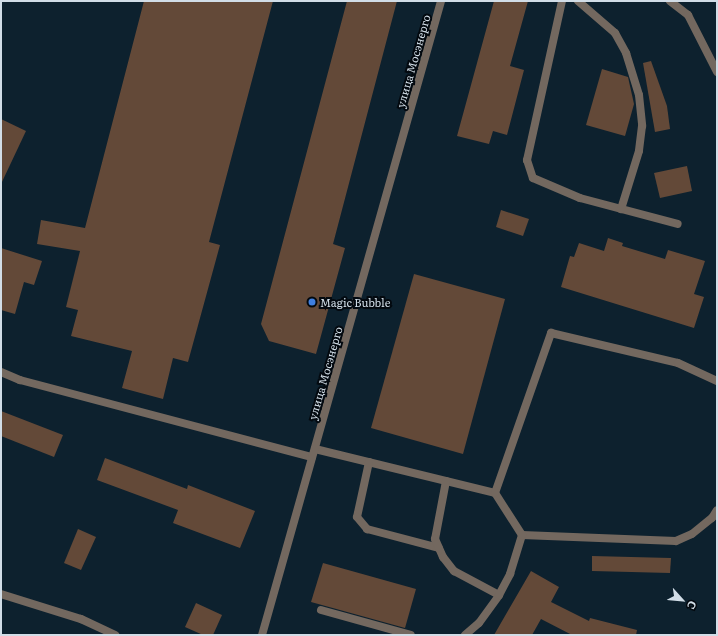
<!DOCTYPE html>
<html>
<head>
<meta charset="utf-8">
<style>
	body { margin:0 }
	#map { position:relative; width:718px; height:636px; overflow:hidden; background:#0d212e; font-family:Literata,serif }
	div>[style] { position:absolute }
	.building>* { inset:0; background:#634938 }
	.service>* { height:8px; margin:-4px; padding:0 4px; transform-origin:4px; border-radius:4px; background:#73685f }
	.minor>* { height:8px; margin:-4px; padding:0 4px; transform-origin:4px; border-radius:4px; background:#73685f }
	.dots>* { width:11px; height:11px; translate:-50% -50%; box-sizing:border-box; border:2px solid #03090f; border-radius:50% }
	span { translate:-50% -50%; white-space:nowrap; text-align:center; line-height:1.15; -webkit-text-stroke:4px #03090f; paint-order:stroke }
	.street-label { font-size:11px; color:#d1dde7 }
	.poi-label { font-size:11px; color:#d1dde7 }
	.left { translate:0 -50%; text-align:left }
	.frame { position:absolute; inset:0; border:2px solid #d1dde7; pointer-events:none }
	.north { position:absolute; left:662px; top:580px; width:40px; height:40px; -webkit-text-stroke:3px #03090f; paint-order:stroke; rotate:117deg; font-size:11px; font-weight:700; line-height:16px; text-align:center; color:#d1dde7 }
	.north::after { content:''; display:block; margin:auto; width:14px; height:18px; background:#d1dde7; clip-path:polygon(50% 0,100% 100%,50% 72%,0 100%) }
</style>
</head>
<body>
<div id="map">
	<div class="building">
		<i style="clip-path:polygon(144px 1px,273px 1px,209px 242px,220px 245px,188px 362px,173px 358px,163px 399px,122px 388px,132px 351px,71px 336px,78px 310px,66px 307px,80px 251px,37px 244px,41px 220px,85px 228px)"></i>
		<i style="clip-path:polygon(347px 1px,397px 1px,333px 244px,345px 248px,316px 354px,269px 341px,261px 324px)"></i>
		<i style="clip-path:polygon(494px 1px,528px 1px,510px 66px,524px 70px,507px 135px,493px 131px,489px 144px,457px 136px)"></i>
		<i style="clip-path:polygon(651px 61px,667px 106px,670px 129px,655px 132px,643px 63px)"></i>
		<i style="clip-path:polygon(602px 69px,628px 77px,634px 104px,625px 136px,586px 125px)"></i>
		<i style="clip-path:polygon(1px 119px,26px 131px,1px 184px)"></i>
		<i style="clip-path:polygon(687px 166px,692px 191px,660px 198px,654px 173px)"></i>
		<i style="clip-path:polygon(501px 210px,529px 219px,523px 236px,496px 227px)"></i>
		<i style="clip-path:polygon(608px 238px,623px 243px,622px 246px,665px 259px,668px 250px,705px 261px,694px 294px,704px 297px,694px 328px,561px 287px,570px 256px,574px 257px,579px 243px,604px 251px)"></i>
		<i style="clip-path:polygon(1px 248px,42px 261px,34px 285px,24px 282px,15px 314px,1px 310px)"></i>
		<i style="clip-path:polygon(414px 274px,505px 299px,463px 454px,371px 428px)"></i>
		<i style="clip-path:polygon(1px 411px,63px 435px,54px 457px,1px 436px)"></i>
		<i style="clip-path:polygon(105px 458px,187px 489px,188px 485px,255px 511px,240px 548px,173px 523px,178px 510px,97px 480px)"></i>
		<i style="clip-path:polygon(78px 529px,96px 537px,81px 570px,64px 563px)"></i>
		<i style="clip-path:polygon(592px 556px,671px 558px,670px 573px,592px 571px)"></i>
		<i style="clip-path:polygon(323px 563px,416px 589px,405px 628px,311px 602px)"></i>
		<i style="clip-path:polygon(531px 571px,559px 587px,551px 602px,589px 621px,590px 618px,637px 630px,636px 635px,572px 635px,541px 619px,532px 635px,494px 635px)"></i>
		<i style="clip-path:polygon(196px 603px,222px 615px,213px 635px,203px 635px,185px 627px)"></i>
	</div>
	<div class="service">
		<i style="left:562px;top:1px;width:163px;rotate:102.4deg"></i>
		<i style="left:527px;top:160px;width:19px;rotate:72deg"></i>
		<i style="left:533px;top:178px;width:51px;rotate:23.1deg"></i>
		<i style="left:580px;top:198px;width:101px;rotate:14.9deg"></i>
		<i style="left:578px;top:1px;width:49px;rotate:40.9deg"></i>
		<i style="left:615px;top:33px;width:23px;rotate:61deg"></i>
		<i style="left:626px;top:53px;width:44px;rotate:72.8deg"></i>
		<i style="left:639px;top:95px;width:31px;rotate:84deg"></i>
		<i style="left:642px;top:126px;width:25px;rotate:97deg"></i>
		<i style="left:639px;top:151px;width:61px;rotate:107.2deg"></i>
		<i style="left:670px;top:1px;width:23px;rotate:38deg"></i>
		<i style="left:688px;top:15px;width:64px;rotate:63deg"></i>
		<i style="left:1px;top:372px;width:21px;rotate:23deg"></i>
		<i style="left:20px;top:380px;width:302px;rotate:14.8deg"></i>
		<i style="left:315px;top:449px;width:185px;rotate:13.7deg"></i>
		<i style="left:369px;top:462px;width:56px;rotate:102.3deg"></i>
		<i style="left:357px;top:517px;width:16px;rotate:50deg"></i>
		<i style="left:367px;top:529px;width:74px;rotate:14.8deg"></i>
		<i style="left:446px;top:481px;width:59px;rotate:100.7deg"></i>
		<i style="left:435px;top:539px;width:20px;rotate:66deg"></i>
		<i style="left:443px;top:557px;width:18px;rotate:52deg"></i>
		<i style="left:454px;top:571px;width:51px;rotate:28.1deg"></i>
		<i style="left:522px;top:535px;width:154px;rotate:2.2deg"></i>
		<i style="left:676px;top:541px;width:17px;rotate:-24deg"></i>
		<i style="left:692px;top:534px;width:26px;rotate:-39deg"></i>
		<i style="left:712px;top:518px;width:9px;rotate:-58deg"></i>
		<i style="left:1px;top:594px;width:84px;rotate:17.4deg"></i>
		<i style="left:81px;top:619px;width:38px;rotate:25deg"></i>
		<i style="left:321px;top:610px;width:93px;rotate:15.5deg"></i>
		<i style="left:465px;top:635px;width:18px;rotate:-41deg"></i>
		<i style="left:479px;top:623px;width:34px;rotate:-54deg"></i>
		<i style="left:499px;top:595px;width:24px;rotate:-62deg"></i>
		<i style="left:510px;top:574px;width:41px;rotate:-72.9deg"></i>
		<i style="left:522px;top:535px;width:50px;rotate:-122.7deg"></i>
		<i style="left:495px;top:493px;width:170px;rotate:-70.7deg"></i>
		<i style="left:551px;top:333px;width:130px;rotate:13.3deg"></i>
		<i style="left:678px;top:363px;width:43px;rotate:24.8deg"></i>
	</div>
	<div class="minor">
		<i style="left:262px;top:635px;width:659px;rotate:-74.23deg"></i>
	</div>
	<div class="dots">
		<i style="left:312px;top:302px;background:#3f7fe0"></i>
	</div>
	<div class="street-label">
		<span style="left:413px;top:61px;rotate:-74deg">улица Мосэнерго</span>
		<span style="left:325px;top:373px;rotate:-74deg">улица Мосэнерго</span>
	</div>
	<div class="poi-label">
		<span class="left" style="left:320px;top:302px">Magic Bubble</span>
	</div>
	<div class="frame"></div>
	<div class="north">С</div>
</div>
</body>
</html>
